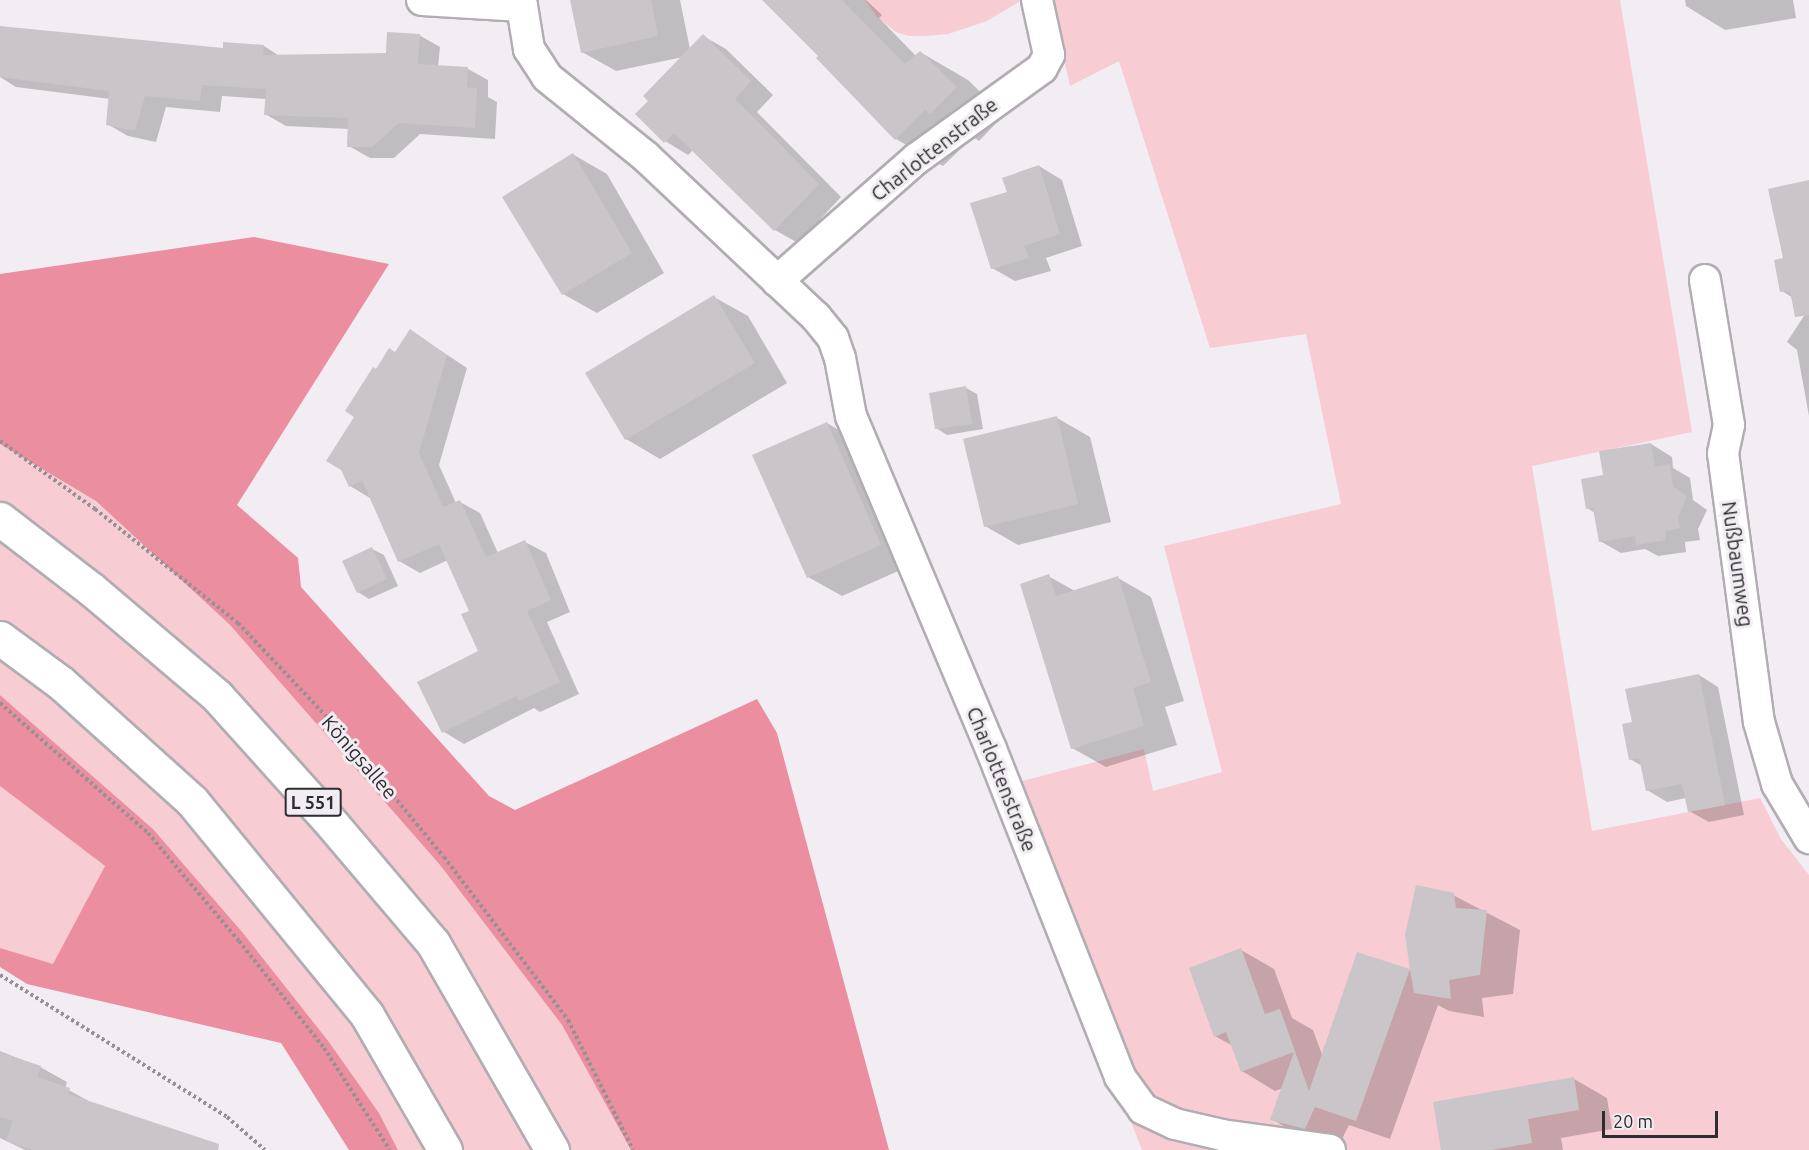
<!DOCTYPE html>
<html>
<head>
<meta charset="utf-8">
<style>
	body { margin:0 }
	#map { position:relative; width:1809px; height:1150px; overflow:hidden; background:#f1edf2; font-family:Ubuntu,sans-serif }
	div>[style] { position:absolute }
	.green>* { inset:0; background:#f8ccd3 }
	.forest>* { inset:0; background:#eb8ea0 }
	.shadow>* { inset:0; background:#0003 }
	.building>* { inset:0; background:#cac5c8 }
	.path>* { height:4px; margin-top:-2px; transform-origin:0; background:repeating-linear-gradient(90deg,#939194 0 3px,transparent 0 6px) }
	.roads { filter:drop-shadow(2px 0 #b1adb2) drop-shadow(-2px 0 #b1adb2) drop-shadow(0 2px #b1adb2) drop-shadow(0 -2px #b1adb2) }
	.minor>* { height:30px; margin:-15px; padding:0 15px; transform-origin:15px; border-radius:15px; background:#fff }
	.primary>* { height:33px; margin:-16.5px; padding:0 16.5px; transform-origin:16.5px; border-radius:16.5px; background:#fff }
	span { translate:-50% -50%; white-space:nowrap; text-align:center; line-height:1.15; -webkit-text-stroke:6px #f1edf2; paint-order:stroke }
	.shield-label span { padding:2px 4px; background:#f1edf2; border:2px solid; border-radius:4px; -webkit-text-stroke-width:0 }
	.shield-label { font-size:18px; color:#2e2d2f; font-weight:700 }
	.street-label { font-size:20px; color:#2e2d2f }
	.scale { position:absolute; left:1602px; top:1111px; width:116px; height:27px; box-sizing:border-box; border:3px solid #2e2d2f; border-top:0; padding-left:8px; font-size:18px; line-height:21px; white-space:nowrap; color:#2e2d2f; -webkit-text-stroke:4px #f1edf2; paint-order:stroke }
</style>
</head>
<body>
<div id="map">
	<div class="green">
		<i style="clip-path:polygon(865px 0,1022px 0,987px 21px,948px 34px,926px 36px,909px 36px,896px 32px,877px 17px)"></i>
		<i style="clip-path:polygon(1051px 0,1620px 0,1692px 432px,1532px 466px,1592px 831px,1760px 798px,1781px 839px,1809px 875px,1809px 1150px,1142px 1150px,1000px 787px,1144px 749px,1153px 791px,1222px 772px,1164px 546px,1341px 504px,1306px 334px,1210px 348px,1119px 61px,1070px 86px)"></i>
		<i style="clip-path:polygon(0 444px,96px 501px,230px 625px,440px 865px,562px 1025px,631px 1150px,398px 1150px,379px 1113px,329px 1042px,243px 933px,153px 829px,0 695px)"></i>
		<i style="clip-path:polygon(0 786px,105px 866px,53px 965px,0 948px)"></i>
	</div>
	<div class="forest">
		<i style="clip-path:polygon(254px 237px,389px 264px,237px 505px,298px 558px,301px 587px,489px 796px,515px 810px,757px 699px,777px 733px,889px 1150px,631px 1150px,562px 1025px,440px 865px,230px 625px,96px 501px,0 444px,0 274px)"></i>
		<i style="clip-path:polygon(0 695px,153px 829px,243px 933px,329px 1042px,379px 1113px,398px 1150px,349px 1150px,281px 1043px,27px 984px,0 967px,0 948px,53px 964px,105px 866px,0 786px)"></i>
	</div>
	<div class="shadow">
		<i style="clip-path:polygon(571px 0,680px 0,690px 49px,703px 36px,726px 49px,773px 95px,757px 112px,841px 197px,798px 243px,775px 230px,693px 150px,688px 155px,665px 141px,650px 101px,683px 57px,616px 71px,582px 52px)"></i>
		<i style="clip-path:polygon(764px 0,866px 0,882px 15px,879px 18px,916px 56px,920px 52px,968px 80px,1004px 115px,979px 141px,973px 137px,943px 166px,896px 139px,821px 56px)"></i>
		<i style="clip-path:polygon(1685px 0,1793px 0,1796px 18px,1725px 30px,1686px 6px)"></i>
		<i style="clip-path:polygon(0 28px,224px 50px,264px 46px,281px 57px,387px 54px,419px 35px,440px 47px,438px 67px,468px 69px,488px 80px,488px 97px,497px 102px,495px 139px,420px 134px,394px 158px,370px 158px,349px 146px,349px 129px,286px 126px,265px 114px,266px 99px,222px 96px,220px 112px,166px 107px,156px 142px,128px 136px,107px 124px,110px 99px,16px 87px,0 77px)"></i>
		<i style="clip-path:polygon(574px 155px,607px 174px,664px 273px,597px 313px,563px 294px)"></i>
		<i style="clip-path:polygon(1039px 166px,1062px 180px,1082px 246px,1046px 258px,1051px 271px,1015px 281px,992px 268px,1009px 193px)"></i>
		<i style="clip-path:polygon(1809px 182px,1809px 295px,1793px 298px,1782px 291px,1797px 257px)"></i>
		<i style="clip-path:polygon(714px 297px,748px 316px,787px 383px,660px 459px,626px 439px,587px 373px)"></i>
		<i style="clip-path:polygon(1809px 308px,1809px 416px,1797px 350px,1787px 342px)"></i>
		<i style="clip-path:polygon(411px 331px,467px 368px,439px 465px,456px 503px,460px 502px,480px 513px,498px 553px,525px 542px,546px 553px,570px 612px,547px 622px,579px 694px,540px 712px,534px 708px,464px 744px,444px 732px,480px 652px,471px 611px,448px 560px,420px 573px,399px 561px,370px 498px,350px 486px,356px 416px,377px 371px,396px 354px)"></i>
		<i style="clip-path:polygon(966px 388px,977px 394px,983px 429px,947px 435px,936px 428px)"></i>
		<i style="clip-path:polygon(1057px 418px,1090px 437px,1111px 522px,1018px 545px,985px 526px)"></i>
		<i style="clip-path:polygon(827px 423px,860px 443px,914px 564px,842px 596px,808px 577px)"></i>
		<i style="clip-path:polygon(1651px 444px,1672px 457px,1673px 468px,1690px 478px,1693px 500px,1707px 510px,1698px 529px,1700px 540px,1685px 542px,1686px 552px,1658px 556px,1645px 549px,1621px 553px,1600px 541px,1595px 513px,1587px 508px,1605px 477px)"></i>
		<i style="clip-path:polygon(372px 549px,384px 555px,398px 586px,369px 599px,358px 592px)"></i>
		<i style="clip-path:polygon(1048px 576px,1075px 591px,1118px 578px,1151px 597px,1184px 701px,1165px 707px,1177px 745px,1106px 767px,1072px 748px)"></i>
		<i style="clip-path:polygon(1699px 675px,1718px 687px,1744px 815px,1709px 822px,1689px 811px,1686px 798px,1667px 802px,1647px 790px,1642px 766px,1630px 759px)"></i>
		<i style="clip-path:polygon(1453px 895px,1520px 930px,1513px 994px,1482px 998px,1484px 1017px,1449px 1011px,1438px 1005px,1390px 1139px,1349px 1125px,1338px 1147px,1305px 1139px,1272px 1119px,1283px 1088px,1275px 1091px,1242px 1071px,1233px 1046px,1215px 1036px,1241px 950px,1274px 969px,1292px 1018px,1313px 1030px,1323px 1057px,1358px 954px,1412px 971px)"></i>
		<i style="clip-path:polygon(0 1051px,40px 1067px,67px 1082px,65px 1088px,94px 1104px,200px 1150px,25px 1150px,0 1138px)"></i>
		<i style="clip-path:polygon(1574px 1079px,1607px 1098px,1612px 1129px,1561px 1138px,1563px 1150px,1443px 1150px)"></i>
	</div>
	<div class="building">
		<i style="clip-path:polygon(570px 0,651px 0,658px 36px,581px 53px)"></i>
		<i style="clip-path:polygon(762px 0,842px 0,905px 64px,920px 51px,957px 87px,930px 114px,925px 110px,895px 140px,816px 58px,818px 56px)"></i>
		<i style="clip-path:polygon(0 26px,223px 48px,223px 42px,264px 45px,263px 55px,386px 53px,387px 32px,420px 34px,418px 64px,468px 67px,467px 87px,477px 89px,475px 128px,399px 123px,372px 147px,347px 147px,348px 118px,264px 115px,266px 89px,202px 85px,200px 101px,145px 96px,135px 131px,106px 125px,109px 91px,0 77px)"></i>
		<i style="clip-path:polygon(703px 34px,751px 81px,735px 99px,819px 184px,774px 231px,674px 133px,664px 143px,635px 114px,648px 101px,643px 96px)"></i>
		<i style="clip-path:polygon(573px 153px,632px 253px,562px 295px,502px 197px)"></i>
		<i style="clip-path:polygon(1039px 165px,1060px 234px,1024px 246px,1029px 258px,991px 269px,970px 203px,1007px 192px,1002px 178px)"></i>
		<i style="clip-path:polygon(1809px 180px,1809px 315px,1795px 317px,1790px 291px,1780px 292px,1774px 260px,1783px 258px,1768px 189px)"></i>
		<i style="clip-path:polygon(714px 295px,755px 363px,625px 440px,585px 373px)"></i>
		<i style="clip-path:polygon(410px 329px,447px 355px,419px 453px,443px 507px,460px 500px,486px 557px,525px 540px,551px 600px,527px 611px,560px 682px,519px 701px,516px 696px,442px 733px,417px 682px,478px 651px,461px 614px,469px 611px,439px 544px,398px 562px,362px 480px,349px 487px,341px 470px,326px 461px,354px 417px,345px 411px,373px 367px,376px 369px,389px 348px,395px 352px)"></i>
		<i style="clip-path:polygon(966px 386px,972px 424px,935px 429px,929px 393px)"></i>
		<i style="clip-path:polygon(1057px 416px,1078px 504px,984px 527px,963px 439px)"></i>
		<i style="clip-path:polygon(827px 422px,881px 545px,807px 578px,752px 455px)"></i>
		<i style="clip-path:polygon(1651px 443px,1655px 467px,1670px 464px,1673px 486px,1687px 497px,1678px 517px,1680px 528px,1665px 531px,1666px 540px,1636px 545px,1635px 536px,1599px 542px,1593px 508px,1586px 509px,1581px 479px,1603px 475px,1599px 451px)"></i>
		<i style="clip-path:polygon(372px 547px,387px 579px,357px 593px,342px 561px)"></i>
		<i style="clip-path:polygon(1049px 574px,1056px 596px,1118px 576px,1151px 682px,1133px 688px,1144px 726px,1071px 749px,1020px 584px)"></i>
		<i style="clip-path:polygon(1699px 674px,1725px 805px,1688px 812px,1682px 784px,1646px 791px,1639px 758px,1629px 760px,1622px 724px,1632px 722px,1625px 689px)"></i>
		<i style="clip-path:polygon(1416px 885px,1454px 893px,1456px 908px,1487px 910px,1480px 975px,1449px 980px,1451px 999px,1414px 993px,1410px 969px,1356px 1121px,1315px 1107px,1305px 1129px,1270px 1120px,1294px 1052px,1241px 1072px,1226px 1032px,1214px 1037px,1189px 968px,1241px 948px,1265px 1014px,1280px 1009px,1309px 1091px,1357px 952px,1410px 969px,1405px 935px)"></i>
		<i style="clip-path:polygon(0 1052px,41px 1066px,37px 1077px,70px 1088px,68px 1094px,219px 1144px,218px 1150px,33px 1150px,6px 1141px,13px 1121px,0 1117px)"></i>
		<i style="clip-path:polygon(1574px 1077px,1579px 1110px,1528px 1119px,1532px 1143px,1492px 1150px,1441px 1150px,1433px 1102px)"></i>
	</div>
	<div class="path">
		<i style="left:0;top:441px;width:117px;rotate:35.6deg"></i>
		<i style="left:95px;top:509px;width:183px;rotate:38.6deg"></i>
		<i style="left:238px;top:623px;width:149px;rotate:46.6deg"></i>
		<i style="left:340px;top:731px;width:163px;rotate:50.5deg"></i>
		<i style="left:444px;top:857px;width:205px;rotate:52.7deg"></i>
		<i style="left:568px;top:1020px;width:145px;rotate:63.4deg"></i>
		<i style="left:0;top:703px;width:197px;rotate:41.3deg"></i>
		<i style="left:148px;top:833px;width:141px;rotate:49.9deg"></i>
		<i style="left:239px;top:941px;width:137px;rotate:51.5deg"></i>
		<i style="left:324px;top:1048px;width:121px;rotate:57.1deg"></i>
		<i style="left:0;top:975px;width:268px;rotate:32deg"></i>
		<i style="left:227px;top:1117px;width:50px;rotate:41deg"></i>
	</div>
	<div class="roads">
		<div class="minor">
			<i style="left:422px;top:0;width:100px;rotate:3.4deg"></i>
			<i style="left:521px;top:0;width:50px;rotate:80.7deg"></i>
			<i style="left:529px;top:49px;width:33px;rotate:57deg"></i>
			<i style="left:547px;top:77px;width:126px;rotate:38.9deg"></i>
			<i style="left:645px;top:156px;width:235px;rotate:43.3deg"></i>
			<i style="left:816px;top:317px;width:27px;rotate:51deg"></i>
			<i style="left:833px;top:338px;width:21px;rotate:71deg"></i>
			<i style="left:840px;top:358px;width:59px;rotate:79.3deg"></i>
			<i style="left:851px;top:416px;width:361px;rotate:67.2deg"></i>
			<i style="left:991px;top:749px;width:352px;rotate:68.5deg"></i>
			<i style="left:1120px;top:1077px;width:39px;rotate:54deg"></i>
			<i style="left:1143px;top:1109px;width:35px;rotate:25deg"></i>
			<i style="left:1175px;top:1124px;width:48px;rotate:13.2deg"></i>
			<i style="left:1222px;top:1135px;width:109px;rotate:7.9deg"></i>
			<i style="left:1705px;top:280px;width:147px;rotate:80.6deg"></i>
			<i style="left:1729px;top:425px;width:29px;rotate:102deg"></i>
			<i style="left:1723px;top:453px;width:271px;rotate:82.4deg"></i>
			<i style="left:1759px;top:722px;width:65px;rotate:73.8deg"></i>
			<i style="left:1777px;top:784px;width:63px;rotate:59.3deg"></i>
			<i style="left:777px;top:281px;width:185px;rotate:-41.3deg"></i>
			<i style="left:916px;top:159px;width:155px;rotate:-35.8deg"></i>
			<i style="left:1042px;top:68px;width:15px;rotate:-62deg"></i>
			<i style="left:1049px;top:55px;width:56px;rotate:-102.3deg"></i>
		</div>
		<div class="primary">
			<i style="left:0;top:519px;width:115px;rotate:37.6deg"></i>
			<i style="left:91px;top:589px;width:165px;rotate:40.3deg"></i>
			<i style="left:217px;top:696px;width:164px;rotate:48deg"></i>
			<i style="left:327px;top:818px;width:164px;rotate:49.7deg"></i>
			<i style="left:433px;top:943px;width:239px;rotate:60.1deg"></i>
			<i style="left:0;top:638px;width:76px;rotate:36.4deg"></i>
			<i style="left:61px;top:683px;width:176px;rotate:42deg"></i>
			<i style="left:192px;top:801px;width:276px;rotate:50.7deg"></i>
			<i style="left:367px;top:1015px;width:156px;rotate:60deg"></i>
		</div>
	</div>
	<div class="shield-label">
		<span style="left:313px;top:802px">L 551</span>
	</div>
	<div class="street-label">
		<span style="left:934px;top:149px;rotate:-38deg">Charlottenstraße</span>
		<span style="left:1738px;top:564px;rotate:82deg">Nußbaumweg</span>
		<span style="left:360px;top:757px;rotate:49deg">Königsallee</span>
		<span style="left:1002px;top:779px;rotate:68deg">Charlottenstraße</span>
	</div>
	<div class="scale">20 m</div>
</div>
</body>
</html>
